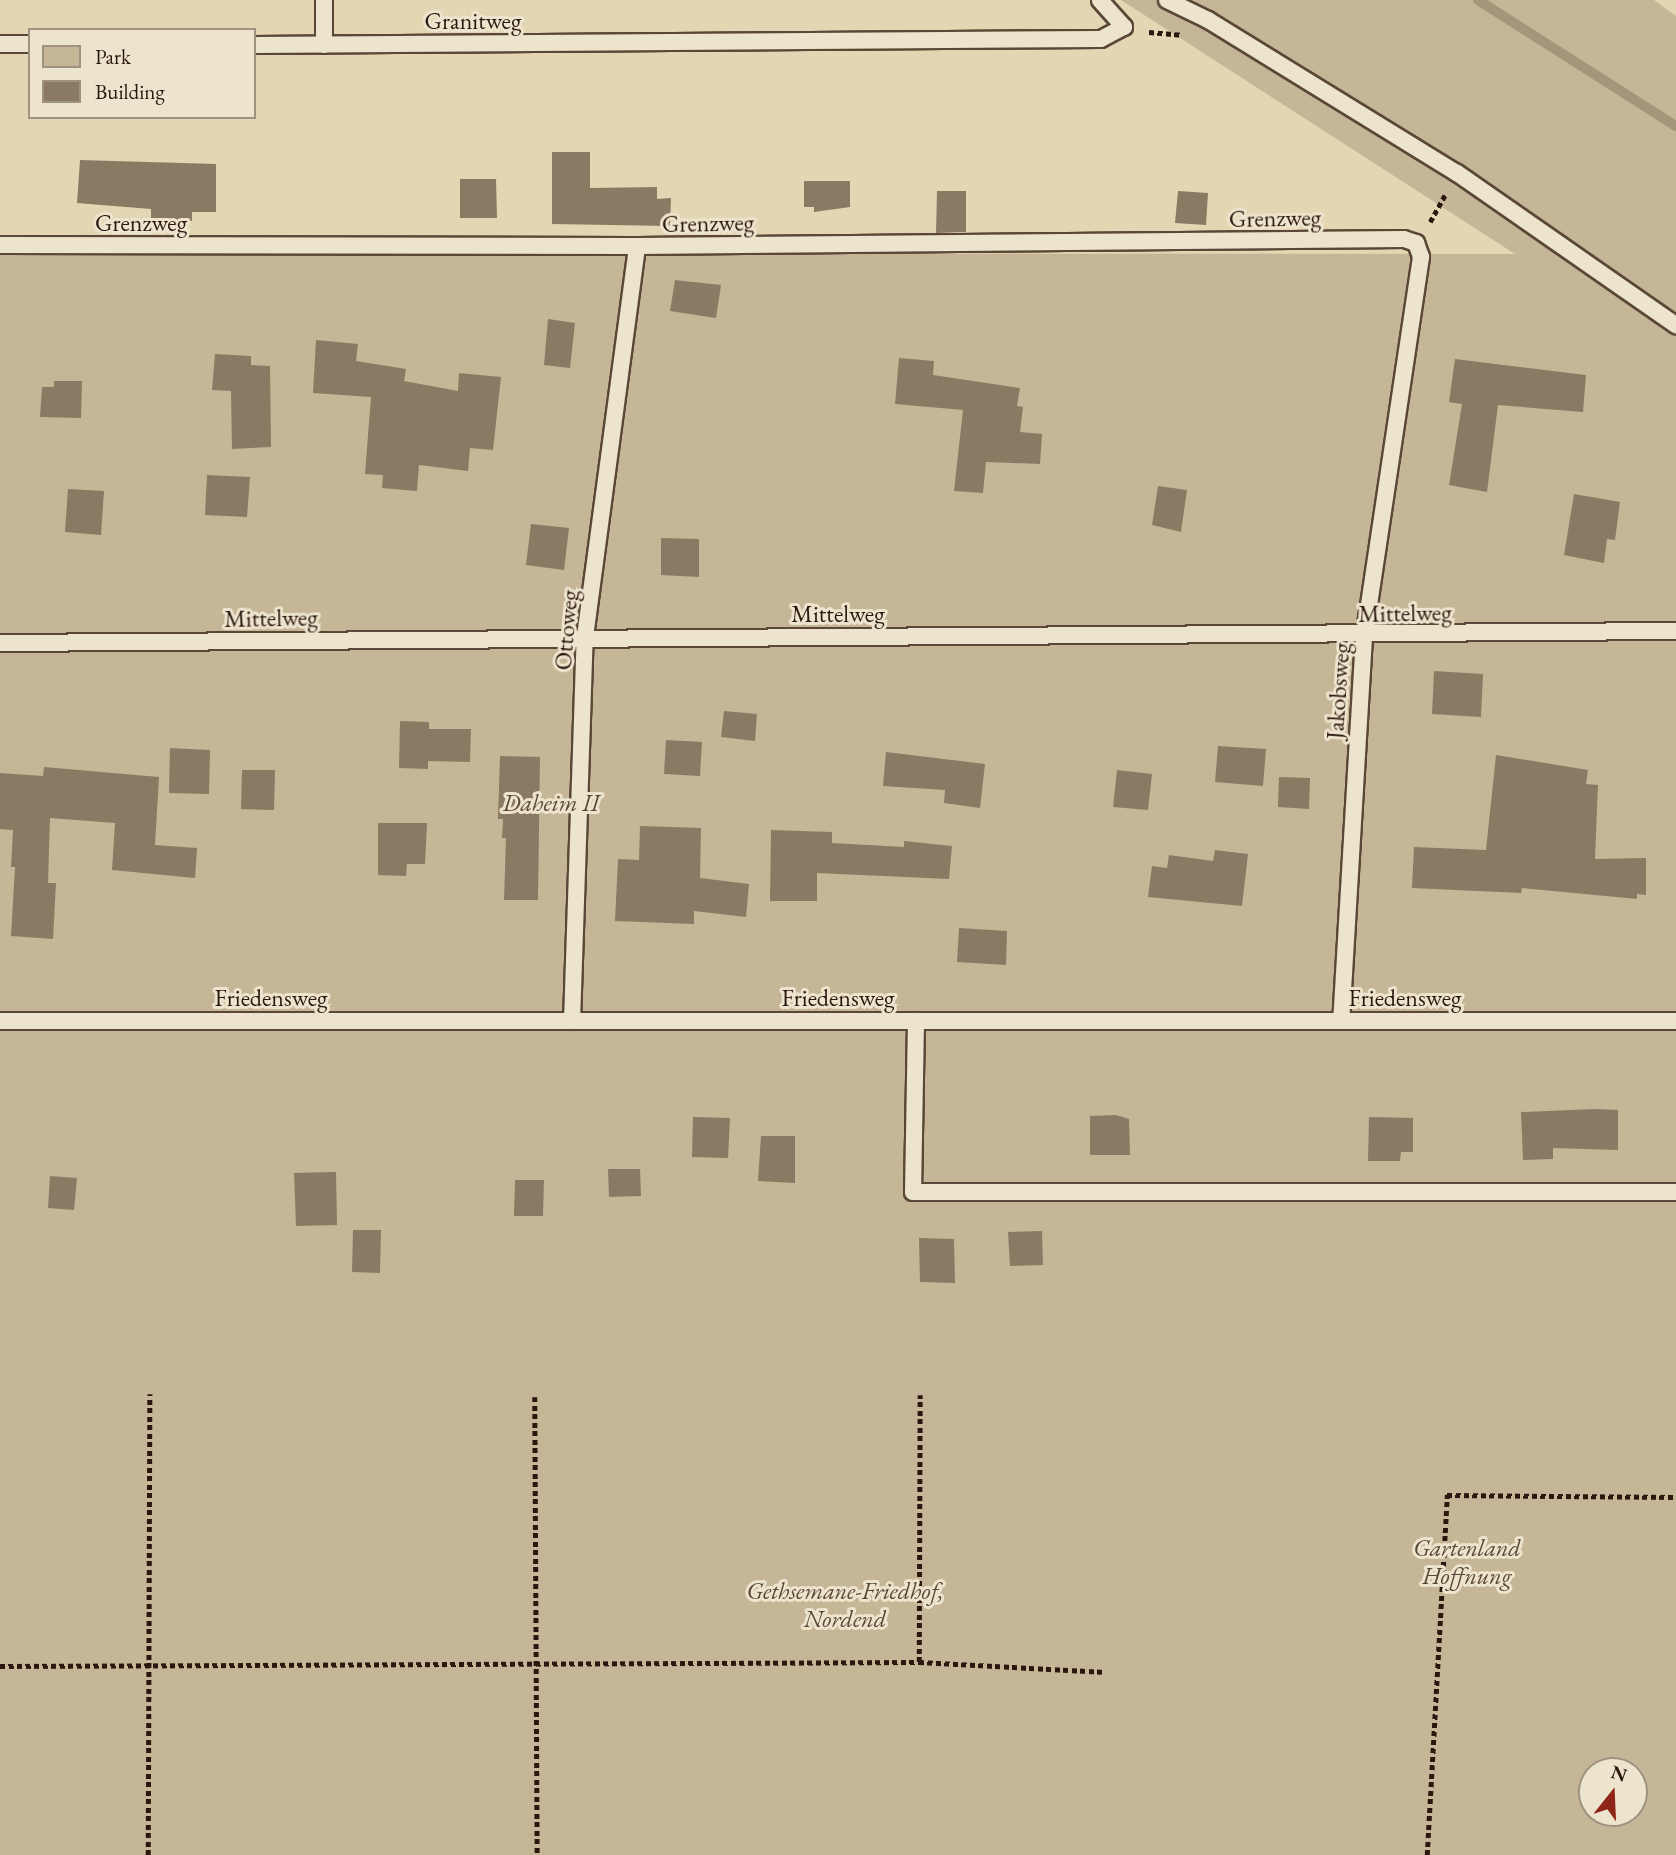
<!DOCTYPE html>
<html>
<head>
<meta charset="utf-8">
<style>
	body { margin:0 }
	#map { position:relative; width:1676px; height:1855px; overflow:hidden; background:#e3d6b2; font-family:"EB Garamond",serif }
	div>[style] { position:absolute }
	.green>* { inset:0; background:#c4b696 }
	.stream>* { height:10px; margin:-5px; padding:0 5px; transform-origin:5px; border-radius:5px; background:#a5957a }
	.building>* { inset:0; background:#8b7a63 }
	.path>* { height:4.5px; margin-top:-2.25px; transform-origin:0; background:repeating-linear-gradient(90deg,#2c170e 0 5px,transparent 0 8.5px) }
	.roads { filter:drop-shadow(2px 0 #5a4737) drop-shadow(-2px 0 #5a4737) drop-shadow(0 2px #5a4737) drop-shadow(0 -2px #5a4737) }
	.lane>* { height:16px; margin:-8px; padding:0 8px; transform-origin:8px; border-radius:8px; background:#ede4cd }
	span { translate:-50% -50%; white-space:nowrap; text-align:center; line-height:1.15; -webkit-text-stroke:6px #ede4cd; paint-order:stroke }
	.street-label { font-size:24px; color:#2c170e }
	.park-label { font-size:24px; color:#5a4737; font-style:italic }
	.legend { position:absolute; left:28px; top:28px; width:228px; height:91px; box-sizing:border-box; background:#ede4cd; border:2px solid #a09281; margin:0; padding:9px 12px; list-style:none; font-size:21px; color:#2c170e }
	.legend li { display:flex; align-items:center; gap:14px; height:35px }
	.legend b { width:35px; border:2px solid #a09281 }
	.north { position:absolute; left:1578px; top:1757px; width:70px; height:70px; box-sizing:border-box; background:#ede4cd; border:2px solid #a09281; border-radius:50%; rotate:18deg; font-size:19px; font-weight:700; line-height:28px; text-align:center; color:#2c170e }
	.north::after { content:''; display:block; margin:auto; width:24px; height:32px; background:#8f2418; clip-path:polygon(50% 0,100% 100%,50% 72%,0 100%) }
</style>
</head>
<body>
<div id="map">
	<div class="green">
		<i style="clip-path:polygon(evenodd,1121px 0,1654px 0,1676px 16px,1676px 1855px,0 1855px,0 253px,1515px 254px,1121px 0,1592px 1771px,1634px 1771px,1634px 1813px,1592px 1813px,1592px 1771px)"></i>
	</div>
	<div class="stream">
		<i style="left:1478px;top:0;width:235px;rotate:32.5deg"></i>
	</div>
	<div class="building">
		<i style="clip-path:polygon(552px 152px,590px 152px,590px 188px,657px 187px,657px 199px,671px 198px,670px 226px,552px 224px)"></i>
		<i style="clip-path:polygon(80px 160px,216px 164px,216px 212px,192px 212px,192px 221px,151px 220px,151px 209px,77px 203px)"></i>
		<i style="clip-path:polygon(460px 179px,496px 179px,497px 218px,460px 218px)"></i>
		<i style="clip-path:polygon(804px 181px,850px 181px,850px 207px,814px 212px,814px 207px,804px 207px)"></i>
		<i style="clip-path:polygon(937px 191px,966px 191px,966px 232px,936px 233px)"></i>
		<i style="clip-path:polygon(1178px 191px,1208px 193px,1206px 225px,1175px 223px)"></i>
		<i style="clip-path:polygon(675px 280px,721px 285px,716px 318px,670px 311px)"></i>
		<i style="clip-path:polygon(548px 319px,575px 323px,570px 368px,544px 365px)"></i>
		<i style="clip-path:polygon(316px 340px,358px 344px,356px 361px,406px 369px,404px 381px,458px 391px,459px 373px,501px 377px,493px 450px,470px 448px,468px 471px,419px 465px,417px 491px,382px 488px,383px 475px,365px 474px,371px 397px,313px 393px)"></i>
		<i style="clip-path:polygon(215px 354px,251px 356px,251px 365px,270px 366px,271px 447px,232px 449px,231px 391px,212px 390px)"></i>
		<i style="clip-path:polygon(899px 358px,934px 361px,933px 375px,1020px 388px,1017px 406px,1023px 407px,1020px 432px,1042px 434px,1040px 464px,986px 462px,983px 493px,954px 491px,963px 410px,895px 404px)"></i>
		<i style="clip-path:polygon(1455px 359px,1586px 375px,1583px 412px,1498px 405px,1487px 492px,1449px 485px,1462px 404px,1449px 402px)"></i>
		<i style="clip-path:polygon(54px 381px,82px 381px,81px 418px,40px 417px,42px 387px,54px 387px)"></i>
		<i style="clip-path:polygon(207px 475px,250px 477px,247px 517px,205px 515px)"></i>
		<i style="clip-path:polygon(1158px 486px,1187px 490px,1181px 532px,1152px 525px)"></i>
		<i style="clip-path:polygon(68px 489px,104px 491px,101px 535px,65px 532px)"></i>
		<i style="clip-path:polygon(1574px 494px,1620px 502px,1615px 540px,1607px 539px,1604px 563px,1564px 555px)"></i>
		<i style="clip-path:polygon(531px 524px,569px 528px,564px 570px,526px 565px)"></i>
		<i style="clip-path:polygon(661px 538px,699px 539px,699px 577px,661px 575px)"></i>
		<i style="clip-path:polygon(1434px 671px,1483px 674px,1481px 717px,1432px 714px)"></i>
		<i style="clip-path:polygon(724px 711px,757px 714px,755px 741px,721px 737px)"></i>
		<i style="clip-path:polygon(400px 721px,429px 722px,429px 729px,471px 729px,470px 762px,428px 761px,428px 769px,399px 768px)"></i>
		<i style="clip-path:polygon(666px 740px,702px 742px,700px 776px,664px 774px)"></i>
		<i style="clip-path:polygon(1218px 746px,1266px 749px,1263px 786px,1215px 782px)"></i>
		<i style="clip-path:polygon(170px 748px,210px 750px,209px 794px,169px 793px)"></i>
		<i style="clip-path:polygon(886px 752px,985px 764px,980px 808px,944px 803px,945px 790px,883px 786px)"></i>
		<i style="clip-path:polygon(1496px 755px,1588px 770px,1586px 784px,1598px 785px,1595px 859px,1646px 858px,1646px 895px,1637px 894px,1637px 899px,1522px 888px,1521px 893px,1412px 888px,1414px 847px,1486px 850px)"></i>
		<i style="clip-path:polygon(500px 756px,540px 757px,538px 900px,504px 900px,506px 838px,502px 838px,503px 819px,498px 819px)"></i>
		<i style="clip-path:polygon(44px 767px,159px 777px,155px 845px,197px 848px,195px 878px,112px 870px,115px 823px,50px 818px,48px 883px,56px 883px,53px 939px,11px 936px,15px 867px,11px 867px,13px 830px,0 829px,0 773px,43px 776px)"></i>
		<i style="clip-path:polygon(242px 770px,275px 770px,274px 810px,241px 809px)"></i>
		<i style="clip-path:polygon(1117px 770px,1152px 774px,1148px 810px,1113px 807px)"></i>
		<i style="clip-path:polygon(1279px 777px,1310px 778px,1309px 809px,1278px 807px)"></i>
		<i style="clip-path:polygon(378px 823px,427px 823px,425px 864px,407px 864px,406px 876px,378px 875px)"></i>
		<i style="clip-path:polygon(640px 826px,701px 828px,700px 878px,749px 884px,746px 917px,694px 911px,694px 924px,615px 921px,618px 859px,639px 860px)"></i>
		<i style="clip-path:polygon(771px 830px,832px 832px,832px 843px,904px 847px,904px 841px,952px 846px,949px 879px,817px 873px,817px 901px,770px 901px)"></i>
		<i style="clip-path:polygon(1215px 850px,1248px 854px,1242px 906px,1148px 897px,1152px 866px,1167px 868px,1169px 855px,1213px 861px)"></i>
		<i style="clip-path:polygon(959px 928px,1007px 931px,1006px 965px,957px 962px)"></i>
		<i style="clip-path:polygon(1595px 1109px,1618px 1110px,1618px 1150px,1553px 1148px,1553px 1159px,1523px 1160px,1521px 1112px)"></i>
		<i style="clip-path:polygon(1116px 1115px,1129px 1119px,1130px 1155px,1090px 1155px,1090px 1116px)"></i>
		<i style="clip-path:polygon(693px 1117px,730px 1118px,728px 1158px,692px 1157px)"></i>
		<i style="clip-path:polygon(1369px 1117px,1413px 1118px,1413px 1152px,1401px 1152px,1400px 1161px,1368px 1161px)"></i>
		<i style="clip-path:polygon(761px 1136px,795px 1136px,795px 1183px,758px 1181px)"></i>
		<i style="clip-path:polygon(608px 1169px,640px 1169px,641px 1196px,609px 1197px)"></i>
		<i style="clip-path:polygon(336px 1172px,337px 1225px,296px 1226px,294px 1173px)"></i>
		<i style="clip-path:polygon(50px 1176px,77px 1178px,74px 1210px,48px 1208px)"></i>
		<i style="clip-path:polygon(515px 1180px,544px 1180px,543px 1216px,514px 1216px)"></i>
		<i style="clip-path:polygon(353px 1230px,381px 1230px,380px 1273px,352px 1272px)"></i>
		<i style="clip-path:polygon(1042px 1231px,1043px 1265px,1010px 1266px,1008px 1232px)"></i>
		<i style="clip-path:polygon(919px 1238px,954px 1239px,955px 1283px,920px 1282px)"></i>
	</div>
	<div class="path">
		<i style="left:1149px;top:32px;width:32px;rotate:5deg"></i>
		<i style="left:1430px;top:222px;width:33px;rotate:-61deg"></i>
		<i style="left:535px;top:1397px;width:458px;rotate:89.7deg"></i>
		<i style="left:919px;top:1662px;width:267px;rotate:-89.8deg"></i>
		<i style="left:0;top:1666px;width:919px;rotate:-0.25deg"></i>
		<i style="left:919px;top:1662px;width:187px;rotate:3.1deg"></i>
		<i style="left:148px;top:1855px;width:461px;rotate:-89.8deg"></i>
		<i style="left:1427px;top:1855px;width:361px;rotate:-86.8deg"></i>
		<i style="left:1447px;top:1495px;width:229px;rotate:0.5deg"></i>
	</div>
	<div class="roads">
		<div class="lane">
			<i style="left:324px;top:0;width:45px;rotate:90deg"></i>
			<i style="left:1167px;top:0;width:46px;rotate:26deg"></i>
			<i style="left:1208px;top:20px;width:292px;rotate:31.6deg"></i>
			<i style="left:1457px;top:173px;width:267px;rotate:34.8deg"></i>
			<i style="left:0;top:44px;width:30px"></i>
			<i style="left:254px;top:45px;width:847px;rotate:-0.41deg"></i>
			<i style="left:1101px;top:39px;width:26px;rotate:-28deg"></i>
			<i style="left:1124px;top:27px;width:36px;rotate:-132deg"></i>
			<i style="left:0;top:245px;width:637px;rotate:0.09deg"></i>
			<i style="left:637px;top:246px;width:767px;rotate:-0.52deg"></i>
			<i style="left:1404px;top:239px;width:13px;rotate:18deg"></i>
			<i style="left:1416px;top:243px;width:15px;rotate:70deg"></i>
			<i style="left:1421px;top:257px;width:384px;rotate:98.5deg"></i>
			<i style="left:1364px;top:637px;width:384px;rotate:93.4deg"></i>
			<i style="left:0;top:643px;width:1676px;rotate:-0.41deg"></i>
			<i style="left:0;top:1021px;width:1676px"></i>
			<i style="left:572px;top:1021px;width:384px;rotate:-88.1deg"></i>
			<i style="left:585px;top:637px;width:394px;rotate:-82.4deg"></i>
			<i style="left:916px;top:1021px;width:171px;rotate:91deg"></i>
			<i style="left:913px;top:1192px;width:763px"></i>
		</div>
	</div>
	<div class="street-label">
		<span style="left:473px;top:21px">Granitweg</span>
		<span style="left:1275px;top:218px;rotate:-1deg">Grenzweg</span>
		<span style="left:141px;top:223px">Grenzweg</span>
		<span style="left:708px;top:223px;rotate:-1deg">Grenzweg</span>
		<span style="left:1405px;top:613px;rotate:-1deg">Mittelweg</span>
		<span style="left:838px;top:614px">Mittelweg</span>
		<span style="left:271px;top:618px;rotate:-1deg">Mittelweg</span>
		<span style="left:566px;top:630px;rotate:-85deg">Ottoweg</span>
		<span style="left:1338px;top:691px;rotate:-86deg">Jakobsweg</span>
		<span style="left:271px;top:998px">Friedensweg</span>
		<span style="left:838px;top:998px">Friedensweg</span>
		<span style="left:1405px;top:998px">Friedensweg</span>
	</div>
	<div class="park-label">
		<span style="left:551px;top:803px">Daheim II</span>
		<span style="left:1467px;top:1562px">Gartenland<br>Hoffnung</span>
		<span style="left:845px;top:1605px">Gethsemane-Friedhof,<br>Nordend</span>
	</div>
	<ul class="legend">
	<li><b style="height:19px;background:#c4b696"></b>Park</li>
	<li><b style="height:19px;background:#8b7a63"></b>Building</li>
	</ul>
	<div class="north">N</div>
</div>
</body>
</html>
